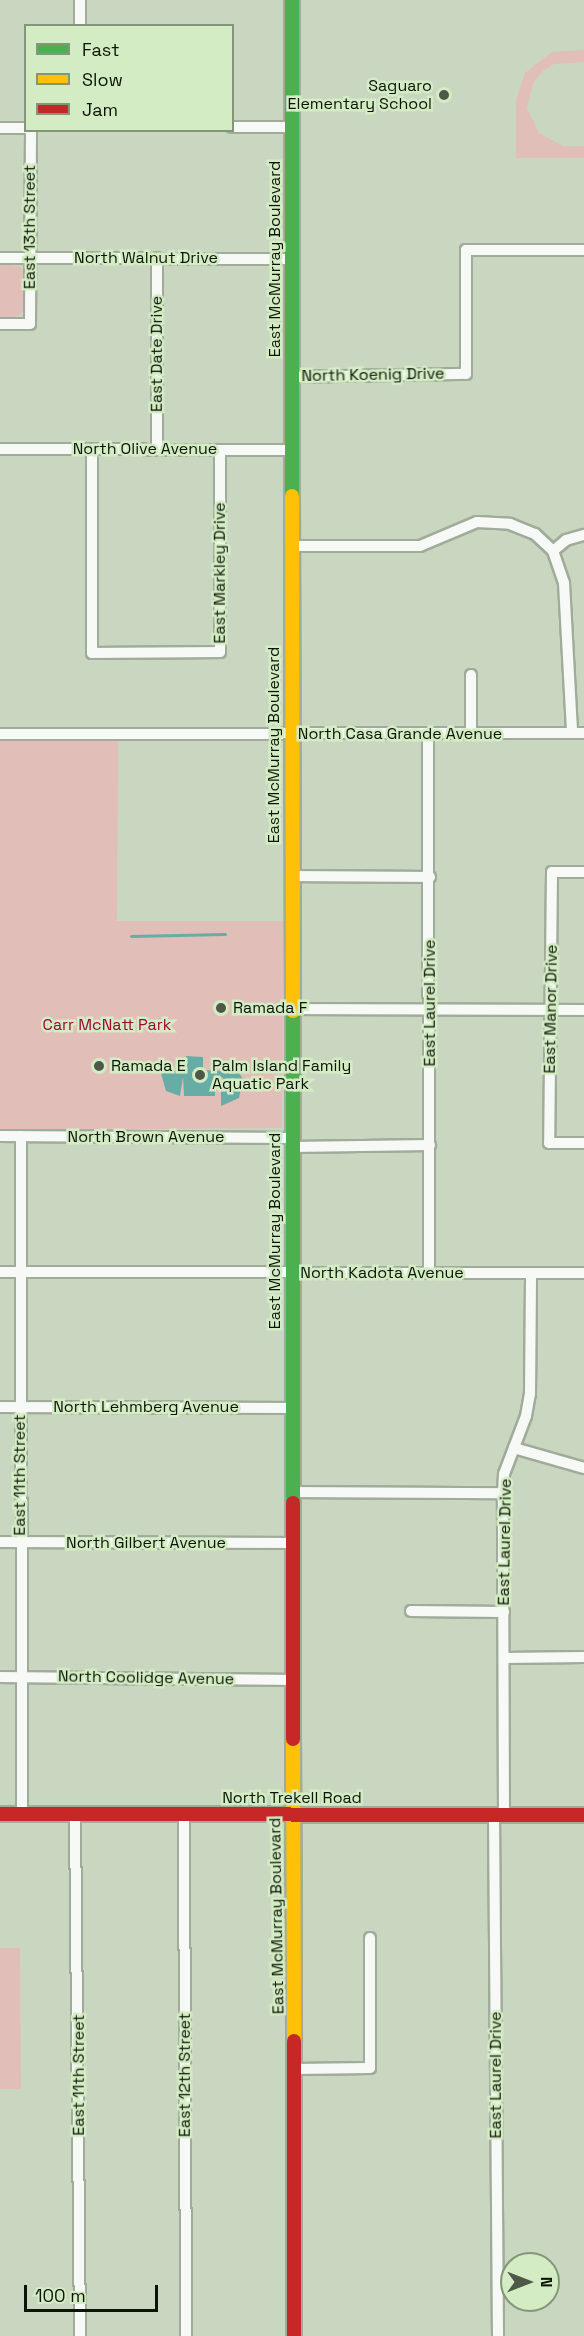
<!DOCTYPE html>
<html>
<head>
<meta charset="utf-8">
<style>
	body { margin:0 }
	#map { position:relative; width:584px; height:2336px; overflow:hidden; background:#c9d6c0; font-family:"Space Grotesk",sans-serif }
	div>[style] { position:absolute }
	.green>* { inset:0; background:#e2beb8 }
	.water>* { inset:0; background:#68ada5 }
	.stream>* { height:3px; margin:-1.5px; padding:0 1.5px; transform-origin:1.5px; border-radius:1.5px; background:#68ada5 }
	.roads { filter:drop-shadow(2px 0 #a0ab9a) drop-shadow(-2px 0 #a0ab9a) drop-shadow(0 2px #a0ab9a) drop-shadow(0 -2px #a0ab9a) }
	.street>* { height:10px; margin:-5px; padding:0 5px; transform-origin:5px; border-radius:5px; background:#f7f9f6 }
	.fast>* { height:14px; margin:-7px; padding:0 7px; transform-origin:7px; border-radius:7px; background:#4caf50 }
	.slow>* { height:14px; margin:-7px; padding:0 7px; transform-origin:7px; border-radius:7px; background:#ffc107 }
	.jam>* { height:14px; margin:-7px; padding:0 7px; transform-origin:7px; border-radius:7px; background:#c62828 }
	.dots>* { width:16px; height:16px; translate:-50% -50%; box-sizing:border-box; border:3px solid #d4ecc4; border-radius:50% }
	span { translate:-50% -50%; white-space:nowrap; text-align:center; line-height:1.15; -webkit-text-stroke:5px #d4ecc4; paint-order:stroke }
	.poi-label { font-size:16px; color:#0c1407 }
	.right { translate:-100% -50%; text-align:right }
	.left { translate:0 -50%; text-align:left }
	.street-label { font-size:16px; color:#0c1407 }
	.park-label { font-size:16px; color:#9d0637 }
	.legend { position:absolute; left:24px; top:24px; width:210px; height:108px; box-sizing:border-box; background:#d4ecc4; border:2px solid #849678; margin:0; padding:8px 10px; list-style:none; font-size:18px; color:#0c1407 }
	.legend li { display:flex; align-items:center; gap:12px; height:30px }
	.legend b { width:30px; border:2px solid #849678 }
	.north { position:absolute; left:500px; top:2252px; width:60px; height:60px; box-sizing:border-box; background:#d4ecc4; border:2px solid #849678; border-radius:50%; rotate:90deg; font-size:16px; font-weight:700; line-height:24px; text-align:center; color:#0c1407 }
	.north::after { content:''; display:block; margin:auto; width:21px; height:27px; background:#4e5848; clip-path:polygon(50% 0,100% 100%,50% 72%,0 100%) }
	.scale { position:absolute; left:24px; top:2285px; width:134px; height:27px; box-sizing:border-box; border:3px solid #0c1407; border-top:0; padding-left:8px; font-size:18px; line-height:21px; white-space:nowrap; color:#0c1407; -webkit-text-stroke:4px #d4ecc4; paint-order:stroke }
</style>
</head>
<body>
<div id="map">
	<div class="green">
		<i style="clip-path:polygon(584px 50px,584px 62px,554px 64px,544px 70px,533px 83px,527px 108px,539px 133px,563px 146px,584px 146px,584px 158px,516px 158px,516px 100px,525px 73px,552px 52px)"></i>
		<i style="clip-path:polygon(0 263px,21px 267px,26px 277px,26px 304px,21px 314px,12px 318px,0 318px)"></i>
		<i style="clip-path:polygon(0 741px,118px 741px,117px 921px,284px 921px,282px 1128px,0 1130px)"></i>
		<i style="clip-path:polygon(0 1948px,20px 1948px,21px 2089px,0 2089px)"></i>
	</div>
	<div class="water">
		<i style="clip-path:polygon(186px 1056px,203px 1057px,203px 1070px,226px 1071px,229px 1063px,234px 1066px,243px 1079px,239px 1098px,221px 1106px,221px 1091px,228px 1085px,222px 1077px,215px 1077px,215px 1096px,184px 1096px,183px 1077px,180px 1096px,166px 1091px,160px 1070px,186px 1071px)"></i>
	</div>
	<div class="stream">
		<i style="left:131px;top:936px;width:94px;rotate:-1.2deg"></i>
	</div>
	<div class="roads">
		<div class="street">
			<i style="left:80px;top:0;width:26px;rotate:90deg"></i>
			<i style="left:232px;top:127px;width:59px"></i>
			<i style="left:0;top:128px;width:26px"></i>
			<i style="left:0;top:258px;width:291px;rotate:0.2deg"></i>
			<i style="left:0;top:324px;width:30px"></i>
			<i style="left:30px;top:324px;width:194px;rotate:-89.7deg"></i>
			<i style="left:291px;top:377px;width:175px;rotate:-1deg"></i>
			<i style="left:466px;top:374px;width:124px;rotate:-90deg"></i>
			<i style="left:466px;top:250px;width:118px"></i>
			<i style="left:0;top:449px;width:291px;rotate:0.2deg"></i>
			<i style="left:92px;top:449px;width:204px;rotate:90deg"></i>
			<i style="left:92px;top:653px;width:128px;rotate:-0.4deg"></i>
			<i style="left:220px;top:652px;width:202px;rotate:-90deg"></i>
			<i style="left:157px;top:449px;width:191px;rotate:-90deg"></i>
			<i style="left:291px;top:546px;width:129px"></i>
			<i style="left:420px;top:546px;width:62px;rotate:-22.8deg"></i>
			<i style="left:477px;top:522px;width:33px;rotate:3deg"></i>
			<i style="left:510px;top:524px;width:27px;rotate:22deg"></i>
			<i style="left:535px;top:534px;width:25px;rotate:43deg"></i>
			<i style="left:553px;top:551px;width:34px;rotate:71deg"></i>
			<i style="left:564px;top:583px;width:150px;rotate:86.9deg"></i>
			<i style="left:553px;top:551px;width:17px;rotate:-40deg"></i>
			<i style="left:566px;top:540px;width:19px;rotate:-16deg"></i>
			<i style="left:471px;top:675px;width:58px;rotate:90deg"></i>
			<i style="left:428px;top:733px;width:540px;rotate:89.89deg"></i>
			<i style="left:0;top:734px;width:584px;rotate:-0.1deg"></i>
			<i style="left:584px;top:872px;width:32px;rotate:180deg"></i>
			<i style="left:552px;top:872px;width:271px;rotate:90.6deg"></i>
			<i style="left:549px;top:1143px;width:35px"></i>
			<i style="left:291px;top:876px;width:139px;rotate:0.4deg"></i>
			<i style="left:292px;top:1009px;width:292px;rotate:0.2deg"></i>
			<i style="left:0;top:1136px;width:292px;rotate:0.4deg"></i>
			<i style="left:21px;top:1136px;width:678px;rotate:89.92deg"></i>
			<i style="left:292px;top:1147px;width:138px;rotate:-0.8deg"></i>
			<i style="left:0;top:1272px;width:584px;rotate:0.1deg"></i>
			<i style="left:0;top:1407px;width:292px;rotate:0.2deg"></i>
			<i style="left:514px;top:1448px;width:73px;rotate:15.9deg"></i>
			<i style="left:291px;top:1492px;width:212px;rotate:0.3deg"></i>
			<i style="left:0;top:1542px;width:292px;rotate:0.2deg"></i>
			<i style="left:411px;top:1611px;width:93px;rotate:0.6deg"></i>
			<i style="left:504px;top:1658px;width:80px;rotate:-0.7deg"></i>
			<i style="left:0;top:1677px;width:293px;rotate:0.6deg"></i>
			<i style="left:75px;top:1814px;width:522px;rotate:89.45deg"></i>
			<i style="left:184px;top:1815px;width:521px;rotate:89.78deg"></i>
			<i style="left:494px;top:1815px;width:521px;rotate:89.56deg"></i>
			<i style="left:504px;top:1815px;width:322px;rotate:-90.2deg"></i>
			<i style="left:503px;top:1493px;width:19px;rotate:-87deg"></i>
			<i style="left:504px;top:1474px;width:62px;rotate:-69.2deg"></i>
			<i style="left:526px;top:1416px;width:22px;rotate:-80deg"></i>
			<i style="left:530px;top:1394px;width:121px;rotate:-89.5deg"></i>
			<i style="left:295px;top:2069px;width:75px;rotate:-0.8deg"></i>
			<i style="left:370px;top:2068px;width:130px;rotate:-90deg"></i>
		</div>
		<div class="fast">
			<i style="left:292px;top:0;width:496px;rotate:90deg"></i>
			<i style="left:293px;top:1011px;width:492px;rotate:90deg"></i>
		</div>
		<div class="slow">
			<i style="left:292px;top:496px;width:515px;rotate:89.89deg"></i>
			<i style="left:293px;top:1739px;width:302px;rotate:89.8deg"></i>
		</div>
		<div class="jam">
			<i style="left:293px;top:1503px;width:236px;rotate:90deg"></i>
			<i style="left:0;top:1814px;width:584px;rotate:0.1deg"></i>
			<i style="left:294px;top:2041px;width:295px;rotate:90deg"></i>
		</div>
	</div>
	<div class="dots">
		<i style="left:444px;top:95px;background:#4e5848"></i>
		<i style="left:221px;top:1008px;background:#4e5848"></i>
		<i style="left:99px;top:1066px;background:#4e5848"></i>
		<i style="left:200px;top:1075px;background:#4e5848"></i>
	</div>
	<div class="poi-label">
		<span class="right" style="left:432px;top:95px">Saguaro<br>Elementary School</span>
		<span class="left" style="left:233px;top:1008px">Ramada F</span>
		<span class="left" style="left:111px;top:1066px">Ramada E</span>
		<span class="left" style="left:212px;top:1075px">Palm Island Family<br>Aquatic Park</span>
	</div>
	<div class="street-label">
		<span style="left:30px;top:227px;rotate:-90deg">East 13th Street</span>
		<span style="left:146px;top:258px">North Walnut Drive</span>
		<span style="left:275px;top:259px;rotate:-90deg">East McMurray Boulevard</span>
		<span style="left:157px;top:354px;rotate:-90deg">East Date Drive</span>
		<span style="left:373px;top:375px;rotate:-1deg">North Koenig Drive</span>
		<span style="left:145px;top:449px">North Olive Avenue</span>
		<span style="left:220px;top:573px;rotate:-90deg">East Markley Drive</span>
		<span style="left:400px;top:734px">North Casa Grande Avenue</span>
		<span style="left:274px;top:745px;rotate:-90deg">East McMurray Boulevard</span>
		<span style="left:430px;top:1003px;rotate:-90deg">East Laurel Drive</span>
		<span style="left:551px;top:1009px;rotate:-89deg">East Manor Drive</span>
		<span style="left:146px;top:1137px">North Brown Avenue</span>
		<span style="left:275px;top:1231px;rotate:-90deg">East McMurray Boulevard</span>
		<span style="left:382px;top:1273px">North Kadota Avenue</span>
		<span style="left:146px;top:1407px">North Lehmberg Avenue</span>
		<span style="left:20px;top:1475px;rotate:-90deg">East 11th Street</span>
		<span style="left:505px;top:1542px;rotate:-89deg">East Laurel Drive</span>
		<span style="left:146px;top:1543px">North Gilbert Avenue</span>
		<span style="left:146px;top:1678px;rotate:1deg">North Coolidge Avenue</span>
		<span style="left:292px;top:1798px">North Trekell Road</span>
		<span style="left:277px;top:1916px;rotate:-91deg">East McMurray Boulevard</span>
		<span style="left:79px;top:2075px;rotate:-90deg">East 11th Street</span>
		<span style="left:185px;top:2075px;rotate:-90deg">East 12th Street</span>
		<span style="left:496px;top:2075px;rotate:-90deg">East Laurel Drive</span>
	</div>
	<div class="park-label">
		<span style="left:107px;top:1025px">Carr McNatt Park</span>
	</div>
	<ul class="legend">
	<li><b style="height:8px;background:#4caf50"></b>Fast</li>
	<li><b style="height:8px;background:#ffc107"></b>Slow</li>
	<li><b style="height:8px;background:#c62828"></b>Jam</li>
	</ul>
	<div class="north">N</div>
	<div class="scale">100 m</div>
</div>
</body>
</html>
